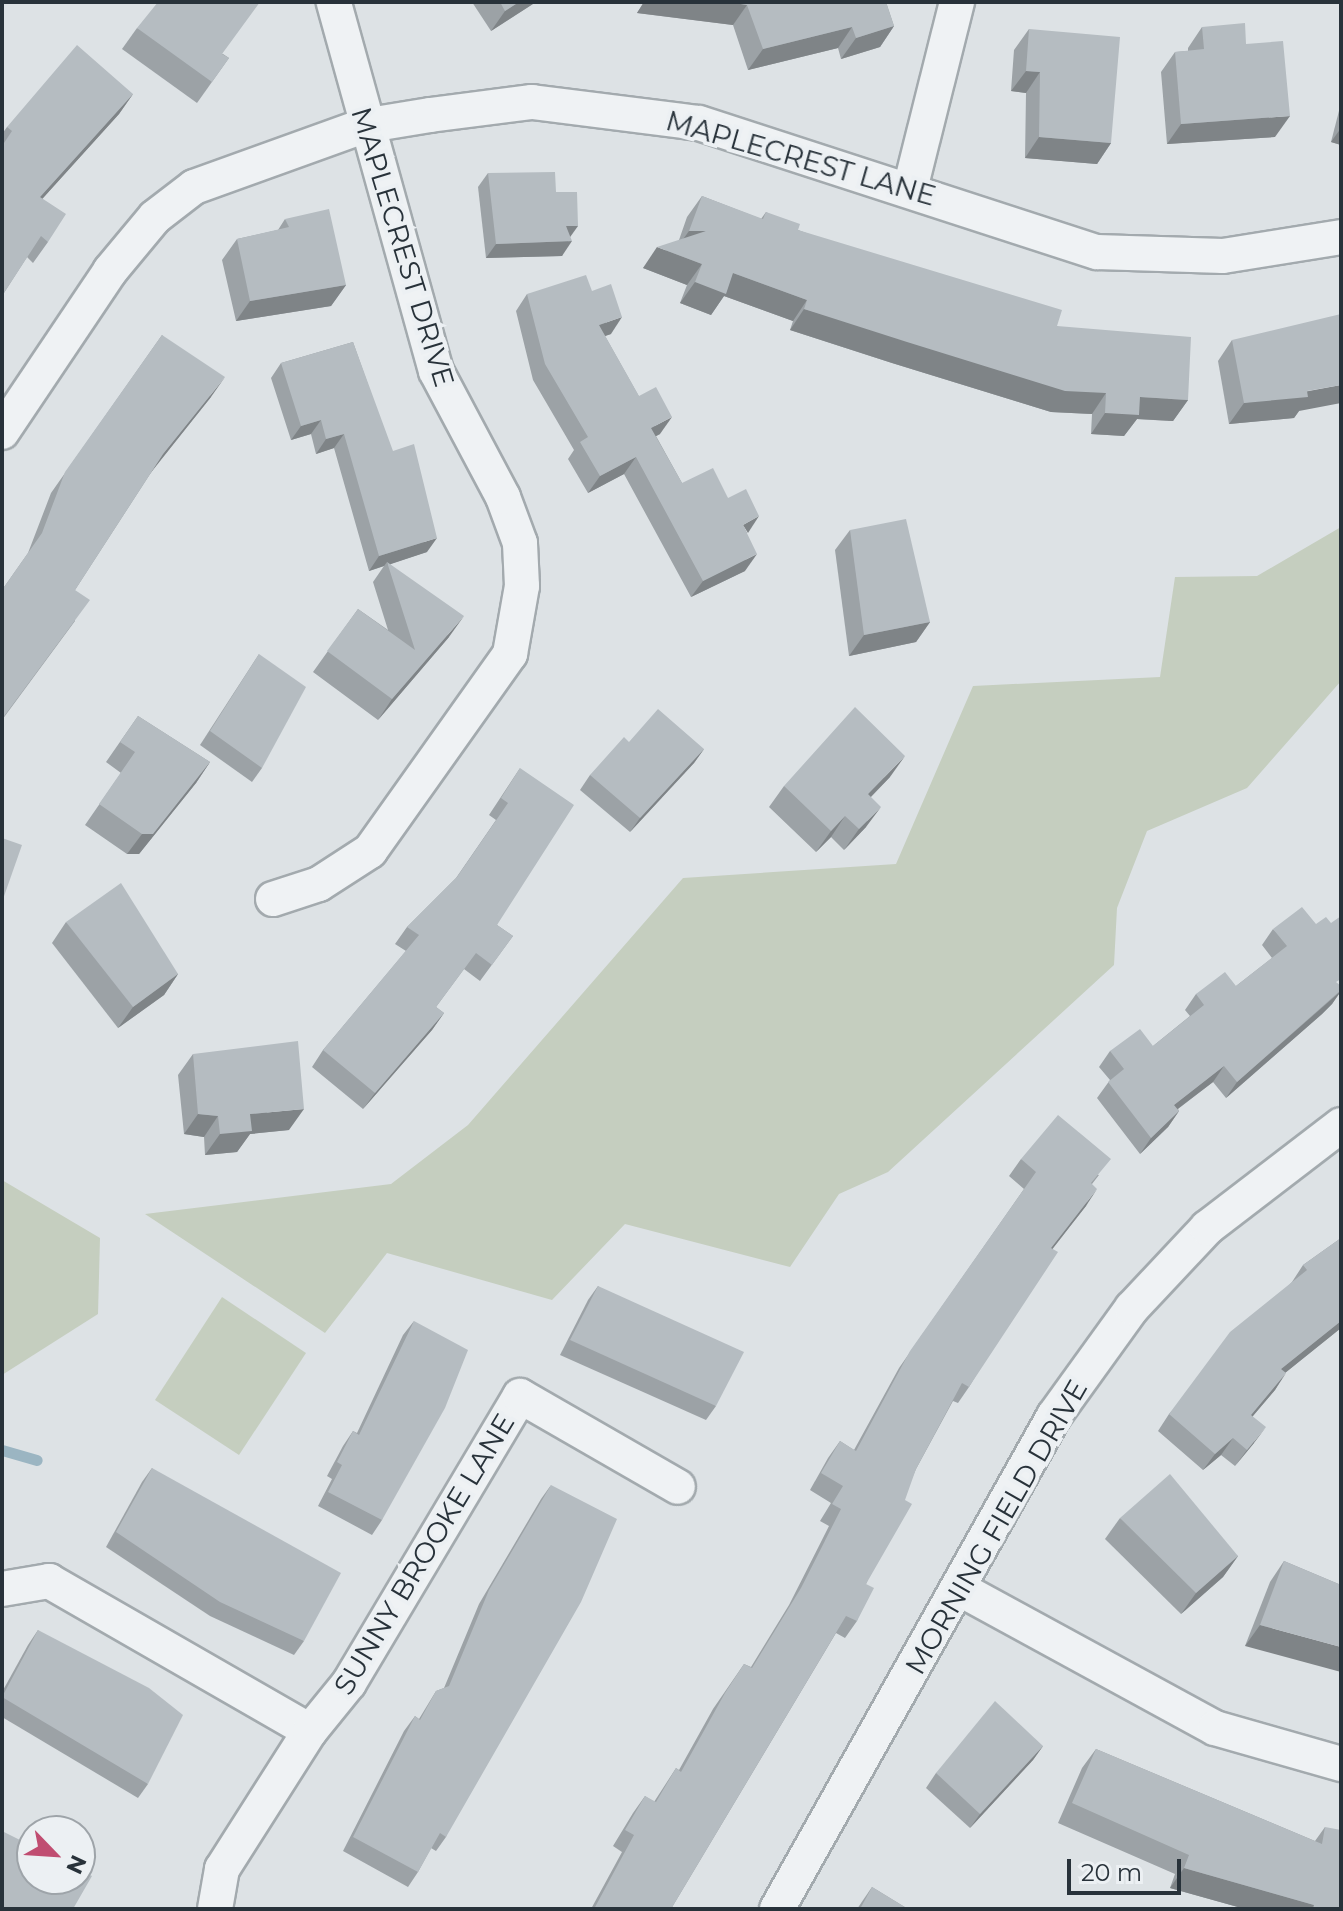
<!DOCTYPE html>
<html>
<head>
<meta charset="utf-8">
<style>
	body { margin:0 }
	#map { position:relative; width:1343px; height:1911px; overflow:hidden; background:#dde2e5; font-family:Montserrat,sans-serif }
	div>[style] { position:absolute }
	.green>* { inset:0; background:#c5cebf }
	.stream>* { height:11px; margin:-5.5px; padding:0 5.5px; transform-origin:5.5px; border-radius:5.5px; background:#9bb5c2 }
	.roads { filter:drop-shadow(2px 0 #a3aaae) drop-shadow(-2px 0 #a3aaae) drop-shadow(0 2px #a3aaae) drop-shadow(0 -2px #a3aaae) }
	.street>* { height:34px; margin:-17px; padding:0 17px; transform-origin:17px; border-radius:17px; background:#eff2f4 }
	.wall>* { inset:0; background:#9ca2a6 }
	.shaded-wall>* { inset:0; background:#7f8487 }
	.building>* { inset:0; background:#b5bcc1 }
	span { translate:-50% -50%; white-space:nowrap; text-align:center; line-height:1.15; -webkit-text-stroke:8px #ecf0f3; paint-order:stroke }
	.street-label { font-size:28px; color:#28323a }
	.frame { position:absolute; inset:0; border:4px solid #28323a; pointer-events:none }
	.north { position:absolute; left:16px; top:1815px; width:80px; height:80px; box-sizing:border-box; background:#ecf0f3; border:2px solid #9ea4a9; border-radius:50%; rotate:115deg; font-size:22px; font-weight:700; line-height:32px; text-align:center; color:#28323a }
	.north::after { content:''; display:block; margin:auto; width:28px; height:36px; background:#c04d71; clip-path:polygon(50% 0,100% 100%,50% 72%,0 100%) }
	.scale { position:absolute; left:1067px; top:1859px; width:114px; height:36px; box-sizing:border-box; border:4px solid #28323a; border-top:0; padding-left:10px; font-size:24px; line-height:28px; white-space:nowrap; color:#28323a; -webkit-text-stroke:6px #ecf0f3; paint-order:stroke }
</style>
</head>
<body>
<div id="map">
	<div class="green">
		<i style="clip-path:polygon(1341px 527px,1341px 681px,1247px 788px,1147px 831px,1117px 908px,1114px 965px,888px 1172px,839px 1194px,790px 1267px,625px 1224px,552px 1300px,387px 1253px,325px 1333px,145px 1214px,391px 1184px,468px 1125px,683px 878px,896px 864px,973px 686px,1160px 677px,1175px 577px,1257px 576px)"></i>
		<i style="clip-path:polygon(2px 1180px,100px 1238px,98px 1314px,2px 1375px)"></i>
		<i style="clip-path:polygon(222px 1297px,306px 1353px,239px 1455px,155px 1400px)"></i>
	</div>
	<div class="stream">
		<i style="left:2px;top:1450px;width:36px;rotate:16deg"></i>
	</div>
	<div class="roads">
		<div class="street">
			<i style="left:910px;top:189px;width:193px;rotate:-75.9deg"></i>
			<i style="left:2px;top:432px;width:194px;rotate:-56.1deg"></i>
			<i style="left:110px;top:271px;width:70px;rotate:-50.2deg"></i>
			<i style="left:155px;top:217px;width:49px;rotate:-37.6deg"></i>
			<i style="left:194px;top:187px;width:180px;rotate:-19.8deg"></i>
			<i style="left:363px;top:126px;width:68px;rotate:-9.3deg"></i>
			<i style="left:430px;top:115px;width:103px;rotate:-7.3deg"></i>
			<i style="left:532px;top:102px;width:168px;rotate:7.2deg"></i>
			<i style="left:699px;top:123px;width:418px;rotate:18deg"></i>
			<i style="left:1097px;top:252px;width:126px;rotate:1.8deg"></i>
			<i style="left:1223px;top:256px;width:120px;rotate:-9.1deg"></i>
			<i style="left:273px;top:899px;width:48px;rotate:-18.1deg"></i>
			<i style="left:319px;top:884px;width:61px;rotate:-32.9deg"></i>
			<i style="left:370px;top:851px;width:242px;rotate:-54.6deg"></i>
			<i style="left:510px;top:654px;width:69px;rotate:-80deg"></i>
			<i style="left:522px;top:586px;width:43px;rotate:-92.7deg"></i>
			<i style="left:520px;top:543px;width:49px;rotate:-110.3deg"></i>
			<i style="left:503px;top:497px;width:143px;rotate:-118deg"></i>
			<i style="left:436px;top:371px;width:383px;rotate:-105.5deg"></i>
			<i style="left:2px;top:1589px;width:48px;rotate:-9.7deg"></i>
			<i style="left:49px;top:1581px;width:301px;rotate:29.9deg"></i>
			<i style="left:960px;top:1589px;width:290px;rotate:28.6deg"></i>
			<i style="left:1215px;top:1728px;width:131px;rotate:15.9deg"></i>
			<i style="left:215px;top:1909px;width:41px;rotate:-80.1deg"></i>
			<i style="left:222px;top:1869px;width:164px;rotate:-57.5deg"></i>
			<i style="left:310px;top:1731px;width:62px;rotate:-50.9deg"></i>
			<i style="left:349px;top:1683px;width:334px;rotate:-59.2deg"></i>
			<i style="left:520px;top:1396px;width:182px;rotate:29.9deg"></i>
			<i style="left:777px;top:1909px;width:565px;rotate:-60.67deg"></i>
			<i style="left:1054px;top:1416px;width:133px;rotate:-54.2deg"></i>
			<i style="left:1132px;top:1308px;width:110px;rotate:-46.8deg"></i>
			<i style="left:1207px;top:1228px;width:169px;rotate:-37.5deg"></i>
		</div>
	</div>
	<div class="wall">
		<i style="clip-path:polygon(472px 2px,536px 2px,491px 31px)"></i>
		<i style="clip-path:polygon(644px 2px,886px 2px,894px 26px,880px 47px,841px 59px,838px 48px,748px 70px,733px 25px,637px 13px)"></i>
		<i style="clip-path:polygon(1202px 27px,1246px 44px,1275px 137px,1167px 144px,1161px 72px,1175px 52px,1188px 51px,1188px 48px)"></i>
		<i style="clip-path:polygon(137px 28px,223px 54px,229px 58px,197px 103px,122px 49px)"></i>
		<i style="clip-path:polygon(1029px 29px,1111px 143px,1097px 164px,1025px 158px,1026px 93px,1011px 91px,1014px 50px)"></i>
		<i style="clip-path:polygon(133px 94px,119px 114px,42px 199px,48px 242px,33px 263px,27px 257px,2px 296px,2px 134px,7px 127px)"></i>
		<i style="clip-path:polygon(1341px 103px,1341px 145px,1331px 142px)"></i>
		<i style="clip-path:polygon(488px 173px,556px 192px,570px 237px,562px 256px,486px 258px,478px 187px)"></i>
		<i style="clip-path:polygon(702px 196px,761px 219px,766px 212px,798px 230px,1057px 326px,1188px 400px,1173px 421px,1137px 419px,1124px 436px,1091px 434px,1092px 414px,1051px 412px,892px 363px,790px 330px,793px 321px,724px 296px,711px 315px,680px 303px,687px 285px,643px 268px,679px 240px,687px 217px)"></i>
		<i style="clip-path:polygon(285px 219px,346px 285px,331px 306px,236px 321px,222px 260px,237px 239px,278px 230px)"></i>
		<i style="clip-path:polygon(592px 291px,611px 334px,605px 336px,660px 434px,656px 436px,682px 483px,728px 498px,747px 533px,745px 571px,691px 597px,624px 474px,588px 493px,568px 459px,574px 450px,533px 380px,516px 311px,527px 294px)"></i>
		<i style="clip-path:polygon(162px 335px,211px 397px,154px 468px,75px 590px,75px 621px,2px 720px,2px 590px,28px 553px,51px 493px)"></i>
		<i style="clip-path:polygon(1232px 340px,1299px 411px,1294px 418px,1229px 424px,1218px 361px)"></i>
		<i style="clip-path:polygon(353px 342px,427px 552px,390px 564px,449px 637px,378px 720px,313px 672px,358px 609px,388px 630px,373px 582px,384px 566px,369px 571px,334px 448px,316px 454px,311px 434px,291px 440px,271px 378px,281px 363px)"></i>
		<i style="clip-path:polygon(850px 530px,930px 622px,916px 642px,849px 656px,835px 550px)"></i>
		<i style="clip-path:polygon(259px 654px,262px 768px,252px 782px,200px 745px)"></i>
		<i style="clip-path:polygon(138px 716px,210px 762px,196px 783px,139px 854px,127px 854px,85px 825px,121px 773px,106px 762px)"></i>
		<i style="clip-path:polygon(704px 749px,694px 763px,630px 832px,580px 790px,590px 775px)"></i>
		<i style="clip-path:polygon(520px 768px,497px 925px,513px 936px,480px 981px,464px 969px,436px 1007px,444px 1013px,432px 1030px,363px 1109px,312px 1067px,323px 1050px,406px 951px,395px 944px,407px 927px,456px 878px,496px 820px,489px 815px)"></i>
		<i style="clip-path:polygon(890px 777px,871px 797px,866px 827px,844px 850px,831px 837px,816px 852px,769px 807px,784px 786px)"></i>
		<i style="clip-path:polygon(66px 922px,178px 974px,164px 995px,118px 1028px,52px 943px)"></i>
		<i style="clip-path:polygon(1273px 929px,1341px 991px,1332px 1004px,1322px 1014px,1226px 1098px,1213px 1082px,1178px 1109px,1179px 1111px,1168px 1127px,1140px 1154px,1097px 1098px,1110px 1080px,1099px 1067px,1110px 1051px,1153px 1046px,1190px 1016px,1185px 1010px,1196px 994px,1236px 986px,1272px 958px,1262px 945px)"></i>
		<i style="clip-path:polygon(193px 1054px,289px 1130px,250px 1134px,237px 1152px,205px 1155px,204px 1137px,184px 1134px,178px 1075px)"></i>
		<i style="clip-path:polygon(1021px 1159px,1099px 1175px,1092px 1184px,1086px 1206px,1052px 1249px,969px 1387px,958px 1403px,953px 1401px,916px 1469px,866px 1584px,857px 1621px,845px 1638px,836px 1633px,671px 1909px,591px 1909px,622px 1852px,613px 1846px,633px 1813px,645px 1796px,654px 1802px,676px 1768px,679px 1770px,713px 1709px,744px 1664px,751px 1667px,789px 1605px,829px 1526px,820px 1521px,831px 1503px,810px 1490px,828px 1458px,840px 1441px,854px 1450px,899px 1368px,1024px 1189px,1009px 1176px)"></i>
		<i style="clip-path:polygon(1341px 1238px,1341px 1328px,1285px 1373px,1275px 1390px,1253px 1416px,1254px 1443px,1235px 1466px,1221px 1455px,1203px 1470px,1158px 1431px,1169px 1414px,1292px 1282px,1303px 1265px)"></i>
		<i style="clip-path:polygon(598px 1286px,716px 1406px,706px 1420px,560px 1355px,588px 1300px)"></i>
		<i style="clip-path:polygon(414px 1321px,382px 1520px,372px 1535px,318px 1506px,332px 1479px,327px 1476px,343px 1446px,353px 1431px,357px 1433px,403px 1335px)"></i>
		<i style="clip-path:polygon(152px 1468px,304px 1641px,294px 1655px,210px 1616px,106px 1547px,142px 1482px)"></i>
		<i style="clip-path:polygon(551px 1485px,446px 1837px,436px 1851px,431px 1848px,418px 1872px,408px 1887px,343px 1851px,404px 1731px,415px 1716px,419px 1719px,436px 1691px,444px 1688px,479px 1604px,541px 1499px)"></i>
		<i style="clip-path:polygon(1120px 1518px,1238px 1556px,1223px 1577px,1181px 1614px,1105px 1539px)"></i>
		<i style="clip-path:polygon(1284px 1561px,1341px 1585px,1245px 1646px,1270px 1582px)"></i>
		<i style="clip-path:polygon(38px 1630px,148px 1784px,138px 1798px,2px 1717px,2px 1692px,28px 1645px)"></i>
		<i style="clip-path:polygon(1043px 1746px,1033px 1760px,970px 1828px,926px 1788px,936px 1773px)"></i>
		<i style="clip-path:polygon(1096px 1749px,1315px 1841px,1325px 1827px,1341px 1909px,1245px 1909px,1170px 1888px,1175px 1874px,1058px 1823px,1082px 1768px)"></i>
		<i style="clip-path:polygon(872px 1887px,908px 1909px,857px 1909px)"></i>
	</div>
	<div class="shaded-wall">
		<i style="clip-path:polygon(519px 2px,536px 2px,491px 31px,505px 11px)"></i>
		<i style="clip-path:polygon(644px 2px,728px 2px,747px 5px,733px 25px,637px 13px)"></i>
		<i style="clip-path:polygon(894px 26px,880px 47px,841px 59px,856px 38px)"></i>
		<i style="clip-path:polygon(852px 27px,838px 48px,748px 70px,763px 49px)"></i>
		<i style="clip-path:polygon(1026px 71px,1040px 72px,1026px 93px,1011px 91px)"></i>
		<i style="clip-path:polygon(133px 94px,119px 114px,25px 218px,40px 197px)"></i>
		<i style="clip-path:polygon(1290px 116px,1275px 137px,1167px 144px,1181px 124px)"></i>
		<i style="clip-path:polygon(1341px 128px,1341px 145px,1331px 142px)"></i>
		<i style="clip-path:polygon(1039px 137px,1111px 143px,1097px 164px,1025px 158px)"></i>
		<i style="clip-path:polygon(566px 226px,578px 226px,568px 240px)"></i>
		<i style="clip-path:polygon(689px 231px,706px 231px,674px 252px)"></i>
		<i style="clip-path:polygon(572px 241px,562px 256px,486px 258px,496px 244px)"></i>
		<i style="clip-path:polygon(657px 247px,702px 264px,687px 285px,643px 268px)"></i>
		<i style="clip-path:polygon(733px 273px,807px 300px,793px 321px,724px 296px,711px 315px,680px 303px,695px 282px)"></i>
		<i style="clip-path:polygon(346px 285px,331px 306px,236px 321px,250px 301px)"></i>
		<i style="clip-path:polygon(804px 309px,1106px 393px,1092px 414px,1051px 412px,892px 363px,790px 330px)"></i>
		<i style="clip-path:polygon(622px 317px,611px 334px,587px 342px,599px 325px)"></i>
		<i style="clip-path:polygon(225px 377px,211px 397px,149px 475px,163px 454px)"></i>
		<i style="clip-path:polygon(1341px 385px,1341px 403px,1299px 411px,1294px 418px,1229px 424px,1244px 403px)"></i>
		<i style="clip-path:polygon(1140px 397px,1188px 400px,1173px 421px,1137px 419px,1124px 436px,1091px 434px,1105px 413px)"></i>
		<i style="clip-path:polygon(672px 417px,660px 434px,639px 445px,651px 428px)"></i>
		<i style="clip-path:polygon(321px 420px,311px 434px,291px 440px,301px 426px)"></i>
		<i style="clip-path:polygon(344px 434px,334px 448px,316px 454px,326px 439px)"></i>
		<i style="clip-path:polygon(636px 457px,624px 474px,588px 493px,600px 476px)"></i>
		<i style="clip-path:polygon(759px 516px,748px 533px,743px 525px)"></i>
		<i style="clip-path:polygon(437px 538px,427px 552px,388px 565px,387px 562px,384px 566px,369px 571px,379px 556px)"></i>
		<i style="clip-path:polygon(757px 554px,745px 571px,691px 597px,703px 581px)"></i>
		<i style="clip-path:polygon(464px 616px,449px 637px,378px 720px,392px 699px)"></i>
		<i style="clip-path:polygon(930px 622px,916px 642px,849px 656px,864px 635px)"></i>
		<i style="clip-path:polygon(704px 749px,694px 763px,630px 832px,640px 818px)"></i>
		<i style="clip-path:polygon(905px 756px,890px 777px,853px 815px,868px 794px)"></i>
		<i style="clip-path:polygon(210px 762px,196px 783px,139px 854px,127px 854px,142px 834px)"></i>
		<i style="clip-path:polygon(881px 807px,866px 827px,844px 850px,859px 829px)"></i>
		<i style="clip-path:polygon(845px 816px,831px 837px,816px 852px,831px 831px)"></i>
		<i style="clip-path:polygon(178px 974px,164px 995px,118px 1028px,133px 1007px)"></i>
		<i style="clip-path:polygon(1341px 991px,1332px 1004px,1322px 1014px,1226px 1098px,1237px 1082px)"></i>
		<i style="clip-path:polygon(444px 1013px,432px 1030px,363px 1109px,375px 1093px)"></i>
		<i style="clip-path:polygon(1224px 1066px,1213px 1082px,1163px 1120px,1174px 1105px)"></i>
		<i style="clip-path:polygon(304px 1109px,289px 1130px,250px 1134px,237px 1152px,205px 1155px,220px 1134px,250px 1114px)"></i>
		<i style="clip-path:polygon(1179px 1111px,1168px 1127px,1140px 1154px,1151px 1138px)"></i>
		<i style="clip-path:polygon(198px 1114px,218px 1116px,204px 1137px,184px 1134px)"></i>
		<i style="clip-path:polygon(1097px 1189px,1086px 1206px,1040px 1265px,1051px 1248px)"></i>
		<i style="clip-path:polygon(1341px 1321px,1341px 1328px,1270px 1385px,1281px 1369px)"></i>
		<i style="clip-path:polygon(1286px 1373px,1275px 1390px,1240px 1431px,1251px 1415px)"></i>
		<i style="clip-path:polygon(1266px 1427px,1254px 1443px,1235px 1466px,1247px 1450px)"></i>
		<i style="clip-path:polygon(1233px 1438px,1221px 1455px,1203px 1470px,1215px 1454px)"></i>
		<i style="clip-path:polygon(1238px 1556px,1223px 1577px,1181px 1614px,1196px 1593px)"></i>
		<i style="clip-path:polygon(1260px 1625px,1341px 1647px,1341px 1672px,1245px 1646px)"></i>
		<i style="clip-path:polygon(1043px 1746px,1033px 1760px,970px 1828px,980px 1814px)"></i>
		<i style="clip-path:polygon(1184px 1868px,1314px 1905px,1311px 1909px,1245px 1909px,1170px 1888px)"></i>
	</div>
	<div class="building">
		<i style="clip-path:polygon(158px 2px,260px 2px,222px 54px,229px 58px,212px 82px,137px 28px)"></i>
		<i style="clip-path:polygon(500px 2px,519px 2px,505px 11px)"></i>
		<i style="clip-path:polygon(728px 2px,886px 2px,894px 26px,856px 38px,852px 27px,763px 49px,747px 5px)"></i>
		<i style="clip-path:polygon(1245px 23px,1246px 44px,1283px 41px,1290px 116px,1181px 124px,1175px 52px,1204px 49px,1202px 27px)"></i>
		<i style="clip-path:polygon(1029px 29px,1120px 37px,1111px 143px,1039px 137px,1040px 72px,1026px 71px)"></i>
		<i style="clip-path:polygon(77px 45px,133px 94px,40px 197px,66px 214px,48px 242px,41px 236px,2px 296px,2px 146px,12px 131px,7px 127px)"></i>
		<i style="clip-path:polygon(555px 172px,556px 192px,577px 192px,578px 226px,566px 226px,572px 241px,496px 244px,488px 173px)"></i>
		<i style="clip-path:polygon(702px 196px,763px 219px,766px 212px,800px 224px,798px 230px,1062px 310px,1057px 326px,1191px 337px,1188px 400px,1140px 397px,1139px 415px,1105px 413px,1106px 393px,1065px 391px,907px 342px,804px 309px,807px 300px,733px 273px,726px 294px,695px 282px,702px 264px,657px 247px,706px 231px,689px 231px)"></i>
		<i style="clip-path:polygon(329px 209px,346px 285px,250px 301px,237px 239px,289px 227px,285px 219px)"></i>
		<i style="clip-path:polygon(586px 275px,592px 291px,611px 284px,622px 317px,599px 325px,639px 396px,656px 387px,672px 417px,651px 428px,682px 483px,713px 468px,728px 498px,746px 489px,759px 516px,743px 525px,757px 554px,703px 581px,636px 457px,600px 476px,580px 442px,588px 437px,545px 364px,527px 294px)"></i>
		<i style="clip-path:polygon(1341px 314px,1341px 385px,1307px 391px,1308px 397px,1244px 403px,1232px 340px)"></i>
		<i style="clip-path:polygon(162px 335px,225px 377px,163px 454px,75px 590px,90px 600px,2px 719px,2px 590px,42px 533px,65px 472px)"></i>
		<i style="clip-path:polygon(353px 342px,393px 451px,414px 444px,437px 538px,379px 556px,344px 434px,326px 439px,321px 420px,301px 426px,281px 363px)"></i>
		<i style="clip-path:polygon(906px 519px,930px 622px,864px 635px,850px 530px)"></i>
		<i style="clip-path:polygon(387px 562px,464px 616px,392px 699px,327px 651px,358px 609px,415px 650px)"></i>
		<i style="clip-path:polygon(259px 654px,306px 687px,262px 768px,210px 731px)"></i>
		<i style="clip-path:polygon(855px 707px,905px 756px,868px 794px,881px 807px,859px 829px,845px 816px,831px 831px,784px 786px)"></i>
		<i style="clip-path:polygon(658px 709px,704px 749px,640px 818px,590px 775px,624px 737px,629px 742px)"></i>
		<i style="clip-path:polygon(138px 716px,210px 762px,153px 834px,142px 834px,99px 804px,135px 752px,120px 742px)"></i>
		<i style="clip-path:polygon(520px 768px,574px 805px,497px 925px,513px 936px,492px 965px,476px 953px,436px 1007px,444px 1013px,375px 1093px,323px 1050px,419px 935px,407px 927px,457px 877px,508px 803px,501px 798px)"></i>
		<i style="clip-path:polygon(2px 838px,22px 845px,2px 902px)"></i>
		<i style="clip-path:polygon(121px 883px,178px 974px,133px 1007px,66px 922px)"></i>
		<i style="clip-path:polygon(1302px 907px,1316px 924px,1326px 917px,1331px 923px,1341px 916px,1341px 979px,1336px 982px,1341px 986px,1341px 990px,1237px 1082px,1224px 1066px,1174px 1105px,1179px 1111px,1151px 1138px,1108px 1082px,1124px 1069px,1110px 1051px,1140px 1029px,1153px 1046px,1204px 1005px,1196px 994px,1225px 972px,1236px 986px,1287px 946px,1273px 929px)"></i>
		<i style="clip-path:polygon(298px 1041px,304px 1109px,250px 1114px,252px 1131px,220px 1134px,218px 1116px,198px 1114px,193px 1054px)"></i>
		<i style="clip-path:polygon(1058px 1115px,1111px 1159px,1091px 1183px,1097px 1189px,1051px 1248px,1058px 1252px,969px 1387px,962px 1383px,916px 1469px,905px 1500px,912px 1504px,866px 1584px,874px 1588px,857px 1621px,846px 1616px,671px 1909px,594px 1909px,634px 1835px,625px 1830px,645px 1796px,656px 1802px,676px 1768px,681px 1772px,725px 1693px,744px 1664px,752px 1668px,801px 1588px,841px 1509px,832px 1504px,843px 1486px,821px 1473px,840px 1441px,856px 1451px,910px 1351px,1036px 1172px,1021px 1159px)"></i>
		<i style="clip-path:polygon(1341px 1238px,1341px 1321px,1281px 1369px,1286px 1373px,1251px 1415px,1266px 1427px,1247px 1450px,1233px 1438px,1215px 1454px,1169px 1414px,1230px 1332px,1307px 1270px,1303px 1265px)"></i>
		<i style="clip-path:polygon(598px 1286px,744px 1352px,716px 1406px,570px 1340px)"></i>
		<i style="clip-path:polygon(414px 1321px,468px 1350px,445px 1408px,382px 1520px,328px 1492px,342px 1465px,337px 1462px,353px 1431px,359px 1435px)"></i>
		<i style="clip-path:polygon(152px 1468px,341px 1573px,304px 1641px,220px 1602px,116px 1532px)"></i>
		<i style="clip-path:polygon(1170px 1474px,1238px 1556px,1196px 1593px,1120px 1518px)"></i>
		<i style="clip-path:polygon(551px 1485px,617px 1519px,581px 1602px,446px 1837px,440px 1833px,418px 1872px,353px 1837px,415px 1716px,420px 1720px,436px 1691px,449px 1686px,489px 1590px)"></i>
		<i style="clip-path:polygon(1284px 1561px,1341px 1585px,1341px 1647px,1260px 1625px)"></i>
		<i style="clip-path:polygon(38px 1630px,149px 1688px,183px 1715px,148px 1784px,2px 1697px)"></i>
		<i style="clip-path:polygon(995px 1701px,1043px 1746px,980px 1814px,936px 1773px)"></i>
		<i style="clip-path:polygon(1096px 1749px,1322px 1844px,1325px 1827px,1341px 1830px,1341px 1909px,1314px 1909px,1314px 1905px,1184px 1868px,1189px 1855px,1072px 1803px)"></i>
		<i style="clip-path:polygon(2px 1831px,32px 1846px,32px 1879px,80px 1879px,80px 1870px,92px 1876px,73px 1909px,2px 1909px)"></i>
		<i style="clip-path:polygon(872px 1887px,908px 1909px,860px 1909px)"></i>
	</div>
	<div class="street-label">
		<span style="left:801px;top:158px;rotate:16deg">MAPLECREST LANE</span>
		<span style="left:403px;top:247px;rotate:73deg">MAPLECREST DRIVE</span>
		<span style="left:996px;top:1527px;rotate:-60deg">MORNING FIELD DRIVE</span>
		<span style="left:424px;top:1554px;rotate:-59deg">SUNNY BROOKE LANE</span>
	</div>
	<div class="frame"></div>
	<div class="north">N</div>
	<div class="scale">20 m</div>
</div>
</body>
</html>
